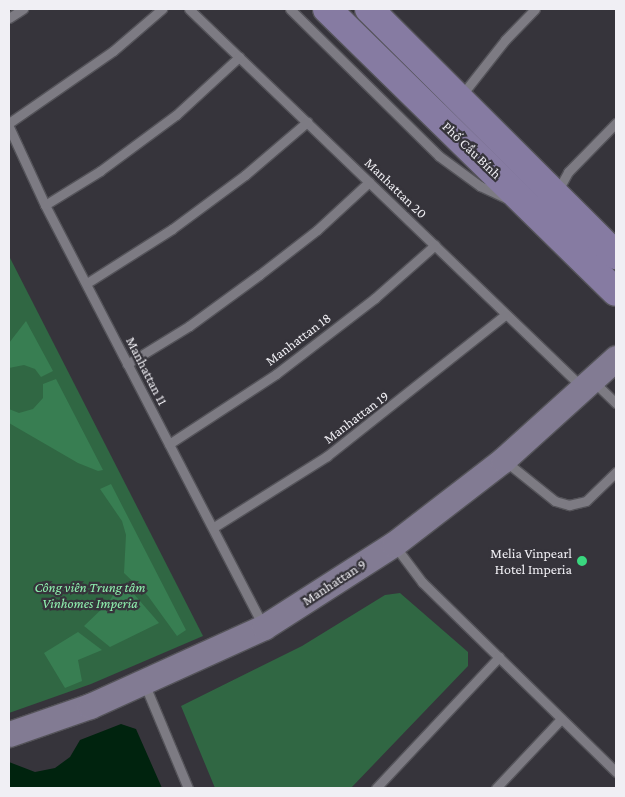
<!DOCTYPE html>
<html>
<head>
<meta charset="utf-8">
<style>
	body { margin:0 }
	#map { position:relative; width:625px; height:797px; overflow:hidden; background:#36343b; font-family:"Crimson Pro",serif }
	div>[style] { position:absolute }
	.green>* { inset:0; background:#306743 }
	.forest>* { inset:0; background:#387e52 }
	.water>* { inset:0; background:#00230e }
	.roads { filter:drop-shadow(1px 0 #545359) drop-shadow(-1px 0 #545359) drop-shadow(0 1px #545359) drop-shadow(0 -1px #545359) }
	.lane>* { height:9px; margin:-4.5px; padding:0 4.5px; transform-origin:4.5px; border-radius:4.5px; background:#7d7b83 }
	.secondary>* { height:25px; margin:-12.5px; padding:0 12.5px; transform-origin:12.5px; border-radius:12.5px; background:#827b93 }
	.primary>* { height:28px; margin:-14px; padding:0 14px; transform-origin:14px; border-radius:14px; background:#867ba2 }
	.dots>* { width:14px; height:14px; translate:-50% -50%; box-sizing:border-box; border:2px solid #36343b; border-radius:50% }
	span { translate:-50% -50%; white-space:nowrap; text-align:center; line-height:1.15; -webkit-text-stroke:4.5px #36343b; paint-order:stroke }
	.street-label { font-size:14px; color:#f0eff4 }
	.poi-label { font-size:14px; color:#f0eff4 }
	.right { translate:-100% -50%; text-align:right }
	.park-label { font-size:14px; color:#8ff0af; font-style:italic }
	.frame { position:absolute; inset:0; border:10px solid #f0eff4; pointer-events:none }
</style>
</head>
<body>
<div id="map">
	<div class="green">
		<i style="clip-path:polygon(9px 256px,203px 636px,91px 684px,9px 713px)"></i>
		<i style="clip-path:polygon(400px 593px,468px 652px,468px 666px,351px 788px,215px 788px,181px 706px,302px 646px,385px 595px)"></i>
	</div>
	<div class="forest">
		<i style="clip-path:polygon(26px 321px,53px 371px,41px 377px,35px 369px,24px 365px,9px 368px,9px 343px)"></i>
		<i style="clip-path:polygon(56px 379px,103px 470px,98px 471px,78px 463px,9px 423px,9px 409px,19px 413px,33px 409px,43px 398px,43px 384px)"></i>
		<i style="clip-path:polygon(111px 484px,186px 630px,177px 636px,148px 596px,124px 573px,126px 535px,122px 521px,100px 489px)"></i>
		<i style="clip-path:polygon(120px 583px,133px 593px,159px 623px,110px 647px,84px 626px,109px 602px)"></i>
		<i style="clip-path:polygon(78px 632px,102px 650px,78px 660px,82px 681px,65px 688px,44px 653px)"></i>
	</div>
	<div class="water">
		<i style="clip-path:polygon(121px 724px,136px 729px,162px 788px,9px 788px,9px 762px,35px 772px,55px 768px,70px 757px,80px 740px)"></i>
	</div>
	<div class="roads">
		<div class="lane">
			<i style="left:189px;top:9px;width:547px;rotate:43.89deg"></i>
			<i style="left:290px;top:9px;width:209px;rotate:44.6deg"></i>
			<i style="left:439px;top:156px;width:51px;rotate:36.2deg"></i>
			<i style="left:480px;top:186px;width:29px;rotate:25deg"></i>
			<i style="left:9px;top:18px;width:17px;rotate:-33deg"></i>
			<i style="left:461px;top:96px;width:71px;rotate:-51.8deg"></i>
			<i style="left:505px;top:40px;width:43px;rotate:-45.9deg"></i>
			<i style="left:9px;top:123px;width:126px;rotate:-34.7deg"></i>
			<i style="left:113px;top:51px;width:65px;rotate:-40.6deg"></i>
			<i style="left:9px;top:127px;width:86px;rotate:65.2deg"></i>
			<i style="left:45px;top:205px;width:473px;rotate:62.6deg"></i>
			<i style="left:557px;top:192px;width:23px;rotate:-61deg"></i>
			<i style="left:568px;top:172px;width:69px;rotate:-45.6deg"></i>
			<i style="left:45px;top:205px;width:65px;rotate:-31.7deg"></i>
			<i style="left:100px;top:171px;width:94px;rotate:-36.4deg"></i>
			<i style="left:176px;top:115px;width:86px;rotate:-42.6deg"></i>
			<i style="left:87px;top:283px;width:101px;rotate:-32.4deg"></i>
			<i style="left:172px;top:229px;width:91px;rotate:-36.5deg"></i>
			<i style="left:245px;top:175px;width:82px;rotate:-40.5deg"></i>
			<i style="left:127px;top:364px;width:73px;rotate:-31.5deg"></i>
			<i style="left:189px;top:326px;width:87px;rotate:-36.1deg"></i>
			<i style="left:259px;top:275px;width:73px;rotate:-37.8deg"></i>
			<i style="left:317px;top:230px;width:71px;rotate:-42.7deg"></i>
			<i style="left:593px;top:381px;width:32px;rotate:44deg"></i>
			<i style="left:169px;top:444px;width:128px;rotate:-33.2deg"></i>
			<i style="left:276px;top:374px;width:125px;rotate:-37.5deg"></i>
			<i style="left:375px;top:298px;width:80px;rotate:-41.5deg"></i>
			<i style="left:505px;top:461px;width:64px;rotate:38.7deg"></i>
			<i style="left:555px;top:501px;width:15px;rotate:16deg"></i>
			<i style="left:569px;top:505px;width:17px;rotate:-13deg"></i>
			<i style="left:586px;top:501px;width:42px;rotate:-44deg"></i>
			<i style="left:214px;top:527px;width:133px;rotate:-32.1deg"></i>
			<i style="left:327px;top:456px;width:227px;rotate:-38.4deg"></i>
			<i style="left:395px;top:546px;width:45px;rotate:53.1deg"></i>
			<i style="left:422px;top:582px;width:272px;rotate:44.4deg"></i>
			<i style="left:144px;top:683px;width:114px;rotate:67.3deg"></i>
			<i style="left:376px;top:788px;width:180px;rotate:-46.8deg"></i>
			<i style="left:496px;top:788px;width:95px;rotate:-46.7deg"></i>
		</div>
		<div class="secondary">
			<i style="left:9px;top:734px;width:86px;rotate:-19.1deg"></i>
			<i style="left:90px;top:706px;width:191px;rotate:-24.4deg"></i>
			<i style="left:264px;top:627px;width:154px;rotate:-32.6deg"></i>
			<i style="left:394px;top:544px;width:138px;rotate:-37.6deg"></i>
			<i style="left:503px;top:460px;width:152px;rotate:-42.1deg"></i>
		</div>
		<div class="primary">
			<i style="left:327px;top:9px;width:404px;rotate:44.4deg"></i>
			<i style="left:369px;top:9px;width:349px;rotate:44.9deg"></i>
		</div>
	</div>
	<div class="dots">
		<i style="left:582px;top:561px;background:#3ad77f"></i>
	</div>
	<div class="street-label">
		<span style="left:472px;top:150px;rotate:44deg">Phố Cầu Bính</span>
		<span style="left:396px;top:188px;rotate:44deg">Manhattan 20</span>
		<span style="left:298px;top:339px;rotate:-37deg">Manhattan 18</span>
		<span style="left:147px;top:371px;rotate:63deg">Manhattan 11</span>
		<span style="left:356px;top:417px;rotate:-37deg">Manhattan 19</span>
		<span style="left:334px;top:582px;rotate:-33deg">Manhattan 9</span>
	</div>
	<div class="poi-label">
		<span class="right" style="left:572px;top:561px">Melia Vinpearl<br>Hotel Imperia</span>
	</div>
	<div class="park-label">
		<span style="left:90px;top:595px">Công viên Trung tâm<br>Vinhomes Imperia</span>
	</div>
	<div class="frame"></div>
</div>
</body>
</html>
